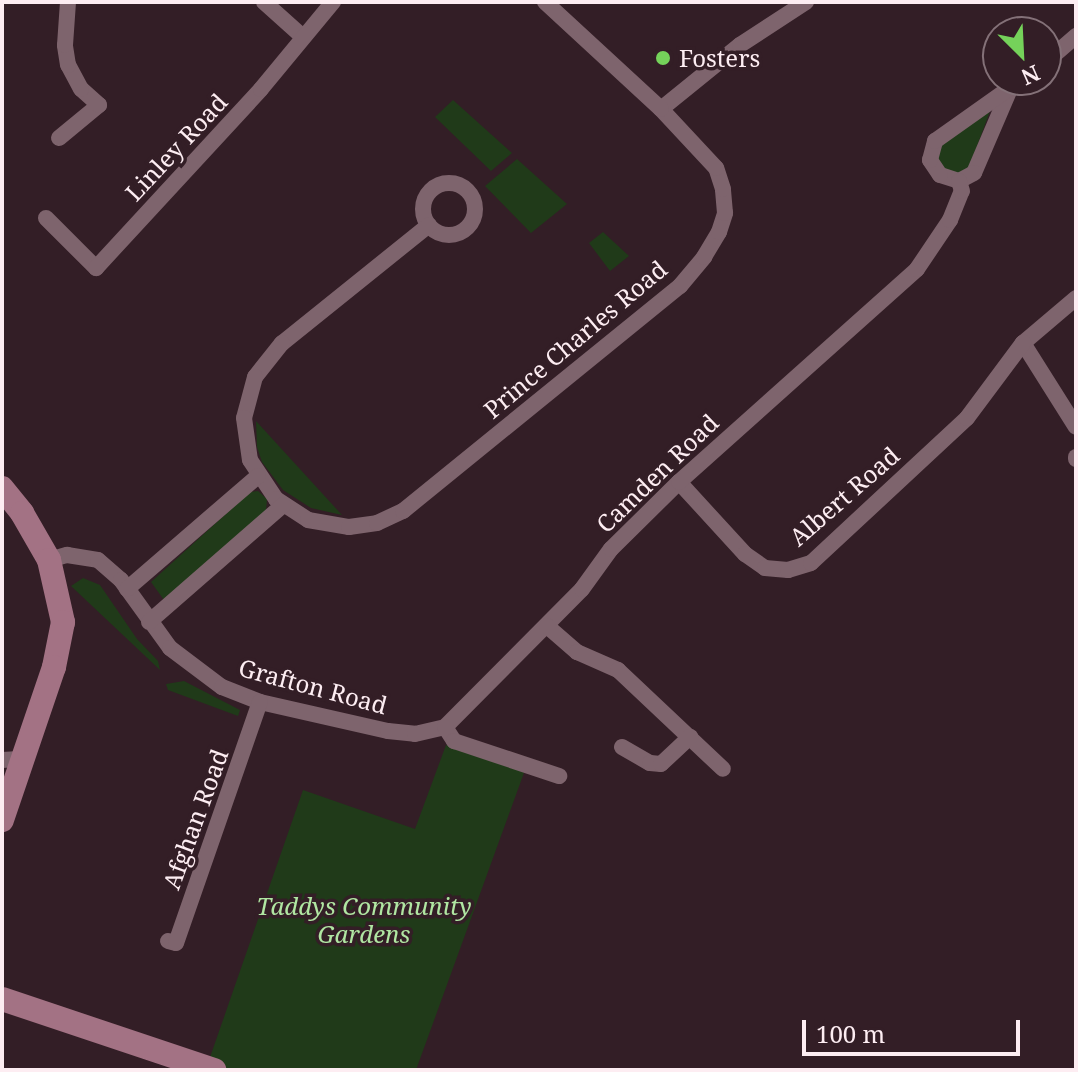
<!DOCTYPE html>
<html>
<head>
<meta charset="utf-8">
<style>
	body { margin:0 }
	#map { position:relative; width:1078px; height:1072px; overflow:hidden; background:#331e26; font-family:"Noto Serif",serif }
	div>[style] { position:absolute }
	.green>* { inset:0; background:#203a19 }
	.street>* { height:16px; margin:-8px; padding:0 8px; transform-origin:8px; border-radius:8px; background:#7e646d }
	.street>.ring { margin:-8px; padding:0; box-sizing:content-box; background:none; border:16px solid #7e646d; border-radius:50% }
	.secondary>* { height:24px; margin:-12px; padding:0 12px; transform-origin:12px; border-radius:12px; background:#a37284 }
	.dots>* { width:22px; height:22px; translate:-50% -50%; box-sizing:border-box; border:4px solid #331e26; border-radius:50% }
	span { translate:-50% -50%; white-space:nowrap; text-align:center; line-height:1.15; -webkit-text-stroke:7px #331e26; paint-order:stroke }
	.poi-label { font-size:24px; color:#fdedf2 }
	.left { translate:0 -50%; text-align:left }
	.street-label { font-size:24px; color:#fdedf2 }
	.park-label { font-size:24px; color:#b0e6a2; font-style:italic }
	.frame { position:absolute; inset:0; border:4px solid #fdedf2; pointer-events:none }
	.north { position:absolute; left:982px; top:16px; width:80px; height:80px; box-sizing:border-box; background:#331e26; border:2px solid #847178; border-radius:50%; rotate:156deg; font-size:22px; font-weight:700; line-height:32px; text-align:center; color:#fdedf2 }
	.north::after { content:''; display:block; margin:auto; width:28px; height:36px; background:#75d25a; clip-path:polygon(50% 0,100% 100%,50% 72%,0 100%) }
	.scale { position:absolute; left:802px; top:1020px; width:218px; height:36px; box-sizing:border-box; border:4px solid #fdedf2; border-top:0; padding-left:10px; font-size:24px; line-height:28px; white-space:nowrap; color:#fdedf2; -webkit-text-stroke:6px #331e26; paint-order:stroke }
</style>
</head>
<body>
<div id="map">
	<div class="green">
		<i style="clip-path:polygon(453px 100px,512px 153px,491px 171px,435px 117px)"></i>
		<i style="clip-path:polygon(990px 111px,969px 168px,959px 173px,948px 173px,936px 160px,938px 144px)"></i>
		<i style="clip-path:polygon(517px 159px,567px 204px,531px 233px,485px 186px)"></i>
		<i style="clip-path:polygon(603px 232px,629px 256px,610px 271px,589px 243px)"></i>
		<i style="clip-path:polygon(256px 421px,342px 515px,311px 508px,283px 490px,262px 462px,257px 447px)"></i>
		<i style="clip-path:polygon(258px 491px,267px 499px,266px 511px,164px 600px,151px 582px,250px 492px)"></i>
		<i style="clip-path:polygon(83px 578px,100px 585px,137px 639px,158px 661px,160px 670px,71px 586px)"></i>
		<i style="clip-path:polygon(184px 681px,240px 710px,238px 716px,168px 690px,166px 684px)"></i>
		<i style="clip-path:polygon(446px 745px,525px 770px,416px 1070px,225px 1070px,208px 1063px,303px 790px,415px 829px)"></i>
	</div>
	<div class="street">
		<i style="left:264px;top:2px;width:52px;rotate:41.9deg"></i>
		<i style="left:1046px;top:62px;width:40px;rotate:-41deg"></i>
		<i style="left:1010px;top:89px;width:91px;rotate:113.2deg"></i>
		<i style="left:974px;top:173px;width:17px;rotate:152deg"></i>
		<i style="left:959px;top:181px;width:20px;rotate:-162deg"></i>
		<i style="left:940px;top:175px;width:18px;rotate:-124deg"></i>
		<i style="left:930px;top:160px;width:20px;rotate:-75deg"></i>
		<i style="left:935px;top:141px;width:105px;rotate:-35.3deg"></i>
		<i style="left:661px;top:109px;width:102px;rotate:-39deg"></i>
		<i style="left:740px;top:45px;width:79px;rotate:-33.1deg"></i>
		<i style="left:59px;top:138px;width:52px;rotate:-39.5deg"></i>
		<i style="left:99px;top:105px;width:24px;rotate:-138deg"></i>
		<i style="left:81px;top:89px;width:27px;rotate:-118deg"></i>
		<i style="left:68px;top:65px;width:20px;rotate:-99deg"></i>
		<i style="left:65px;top:45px;width:43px;rotate:-86deg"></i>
		<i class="ring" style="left:423px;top:183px;width:36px;height:36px"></i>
		<i style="left:46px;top:218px;width:71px;rotate:45deg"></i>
		<i style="left:96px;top:268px;width:243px;rotate:-47.3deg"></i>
		<i style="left:261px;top:89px;width:113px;rotate:-50.4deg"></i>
		<i style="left:429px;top:225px;width:189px;rotate:141.2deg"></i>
		<i style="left:282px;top:343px;width:43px;rotate:128.5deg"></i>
		<i style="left:255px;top:377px;width:42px;rotate:105deg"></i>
		<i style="left:244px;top:418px;width:42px;rotate:81.9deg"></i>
		<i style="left:250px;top:460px;width:47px;rotate:56.3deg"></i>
		<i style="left:276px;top:499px;width:38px;rotate:33deg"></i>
		<i style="left:308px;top:520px;width:42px;rotate:9.7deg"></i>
		<i style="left:349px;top:527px;width:28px;rotate:-8deg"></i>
		<i style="left:377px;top:523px;width:29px;rotate:-25deg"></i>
		<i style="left:403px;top:511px;width:357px;rotate:-39.1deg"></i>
		<i style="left:680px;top:286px;width:38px;rotate:-50deg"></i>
		<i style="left:704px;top:257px;width:29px;rotate:-59deg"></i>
		<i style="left:719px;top:232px;width:20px;rotate:-72deg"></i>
		<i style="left:725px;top:213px;width:24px;rotate:-95deg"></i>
		<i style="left:723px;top:189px;width:22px;rotate:-108deg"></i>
		<i style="left:716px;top:168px;width:81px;rotate:-133deg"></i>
		<i style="left:661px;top:109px;width:158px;rotate:-137.3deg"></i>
		<i style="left:1076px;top:298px;width:70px;rotate:139.7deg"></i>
		<i style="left:1023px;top:343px;width:99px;rotate:57.8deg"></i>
		<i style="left:1076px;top:457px;width:2px;rotate:90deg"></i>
		<i style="left:679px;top:482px;width:98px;rotate:47.5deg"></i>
		<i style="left:745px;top:554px;width:24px;rotate:35deg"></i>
		<i style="left:765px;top:568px;width:23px;rotate:5deg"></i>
		<i style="left:788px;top:570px;width:24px;rotate:-17deg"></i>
		<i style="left:811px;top:563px;width:213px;rotate:-42.9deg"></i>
		<i style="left:967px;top:418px;width:94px;rotate:-53.3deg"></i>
		<i style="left:49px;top:560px;width:19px;rotate:-16deg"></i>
		<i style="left:67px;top:555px;width:31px;rotate:9deg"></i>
		<i style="left:98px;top:560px;width:30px;rotate:41deg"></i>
		<i style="left:121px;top:580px;width:84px;rotate:54.2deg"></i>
		<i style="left:170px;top:648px;width:65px;rotate:36.9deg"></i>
		<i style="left:222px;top:687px;width:41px;rotate:21.5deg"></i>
		<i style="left:260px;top:702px;width:131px;rotate:12.8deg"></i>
		<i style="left:388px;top:731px;width:27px;rotate:6deg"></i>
		<i style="left:415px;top:734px;width:31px;rotate:-13deg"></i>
		<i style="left:445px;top:727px;width:194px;rotate:-45.2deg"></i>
		<i style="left:582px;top:589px;width:49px;rotate:-54.1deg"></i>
		<i style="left:611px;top:549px;width:95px;rotate:-44.6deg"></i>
		<i style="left:679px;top:482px;width:319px;rotate:-41.8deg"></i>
		<i style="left:917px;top:269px;width:59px;rotate:-56deg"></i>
		<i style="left:950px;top:220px;width:31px;rotate:-68deg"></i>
		<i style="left:962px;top:191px;width:10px;rotate:-107deg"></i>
		<i style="left:127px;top:589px;width:173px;rotate:-40.8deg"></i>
		<i style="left:149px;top:622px;width:178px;rotate:-41.1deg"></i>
		<i style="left:547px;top:626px;width:40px;rotate:41deg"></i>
		<i style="left:577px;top:652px;width:45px;rotate:23.7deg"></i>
		<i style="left:618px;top:670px;width:144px;rotate:43.3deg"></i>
		<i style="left:445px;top:727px;width:17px;rotate:57deg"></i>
		<i style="left:454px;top:741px;width:111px;rotate:18.4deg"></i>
		<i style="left:622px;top:747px;width:32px;rotate:30deg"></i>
		<i style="left:650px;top:763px;width:11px;rotate:5deg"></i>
		<i style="left:661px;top:764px;width:40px;rotate:-43deg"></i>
		<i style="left:2px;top:760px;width:22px;rotate:-3deg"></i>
		<i style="left:168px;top:941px;width:8px;rotate:14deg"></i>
		<i style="left:176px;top:943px;width:255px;rotate:-70.8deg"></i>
	</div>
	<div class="secondary">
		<i style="left:2px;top:488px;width:32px;rotate:51deg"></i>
		<i style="left:22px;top:513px;width:54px;rotate:60.1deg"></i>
		<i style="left:49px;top:560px;width:64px;rotate:77.3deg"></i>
		<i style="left:63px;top:622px;width:46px;rotate:101.3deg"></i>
		<i style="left:54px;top:667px;width:162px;rotate:108.8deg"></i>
		<i style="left:2px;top:999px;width:224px;rotate:18.5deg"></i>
	</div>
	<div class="dots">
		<i style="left:663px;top:58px;background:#75d25a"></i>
	</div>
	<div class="poi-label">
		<span class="left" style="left:679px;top:58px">Fosters</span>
	</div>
	<div class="street-label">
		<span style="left:176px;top:147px;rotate:-47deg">Linley Road</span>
		<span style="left:575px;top:339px;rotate:-40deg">Prince Charles Road</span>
		<span style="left:657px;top:473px;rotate:-44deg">Camden Road</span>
		<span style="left:844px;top:496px;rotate:-41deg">Albert Road</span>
		<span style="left:313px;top:686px;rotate:15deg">Grafton Road</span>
		<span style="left:195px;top:819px;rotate:-70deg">Afghan Road</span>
	</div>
	<div class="park-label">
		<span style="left:364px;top:920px">Taddys Community<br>Gardens</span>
	</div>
	<div class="frame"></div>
	<div class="north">N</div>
	<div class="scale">100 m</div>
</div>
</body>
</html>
